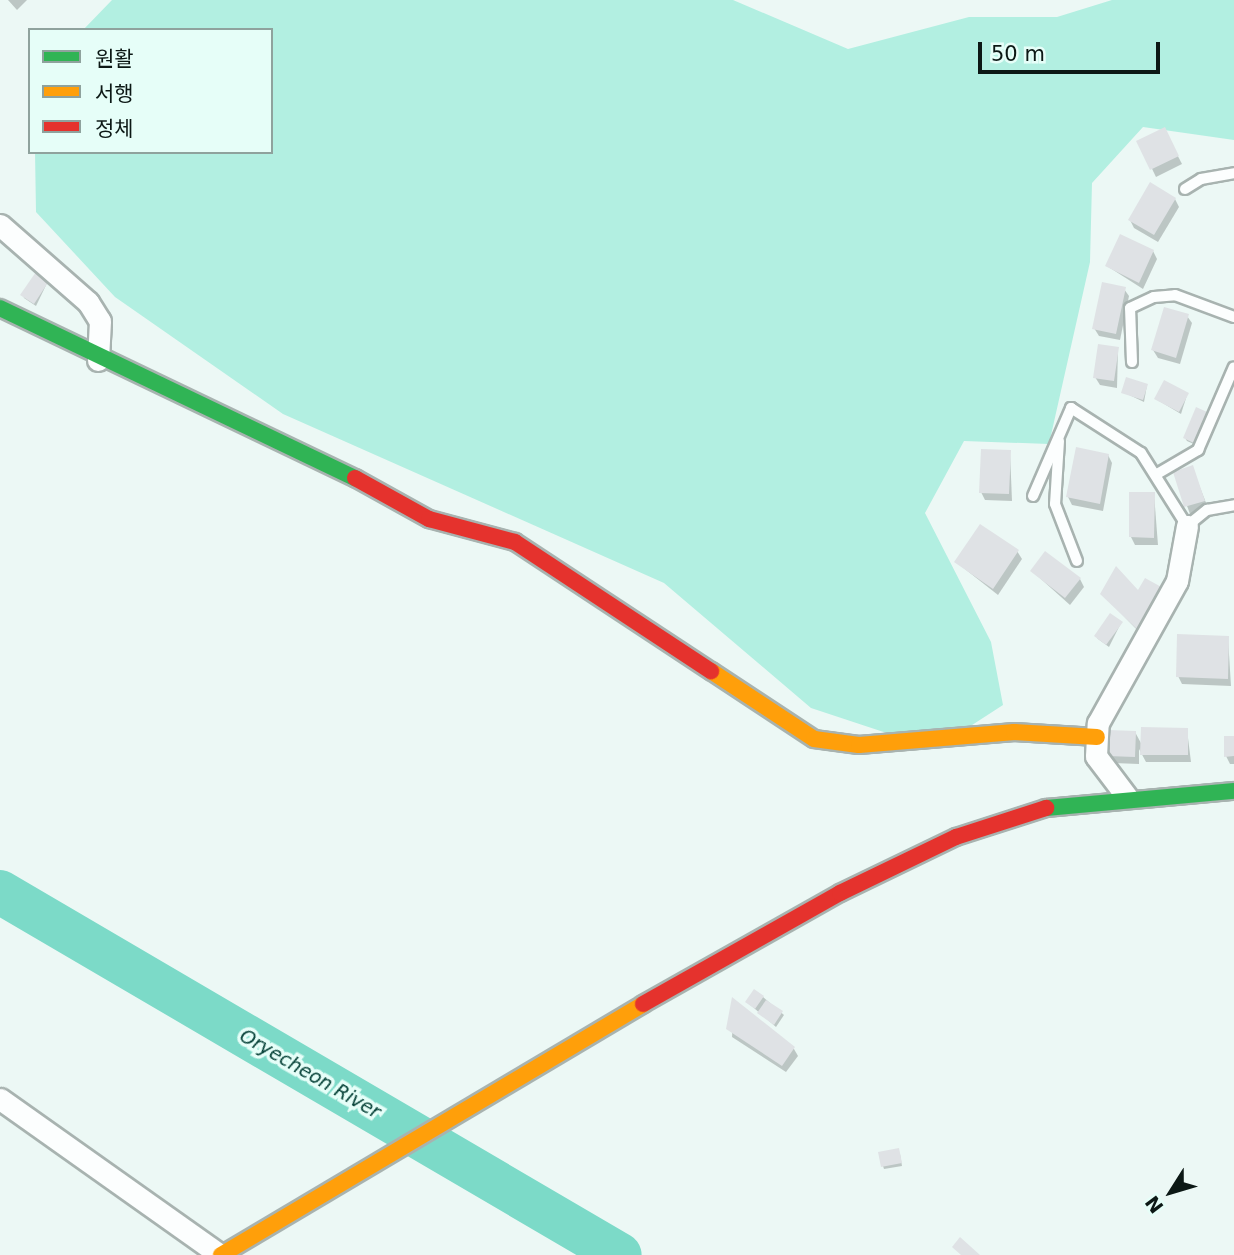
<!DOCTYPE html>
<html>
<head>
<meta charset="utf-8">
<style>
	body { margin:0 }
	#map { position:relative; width:1234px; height:1255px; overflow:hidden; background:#ecf8f5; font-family:"DejaVu Sans","Noto Sans KR",sans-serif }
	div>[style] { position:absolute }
	.green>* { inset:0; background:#b2efe1 }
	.shadow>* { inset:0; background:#0003 }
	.river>* { height:44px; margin:-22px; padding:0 22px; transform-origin:22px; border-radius:22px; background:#7cdac8 }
	.building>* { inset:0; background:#dfe2e5 }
	.roads { filter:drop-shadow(2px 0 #a8b3b0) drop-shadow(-2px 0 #a8b3b0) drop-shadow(0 2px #a8b3b0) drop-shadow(0 -2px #a8b3b0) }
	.lane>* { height:10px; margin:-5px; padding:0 5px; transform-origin:5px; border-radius:5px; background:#fcfefe }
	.street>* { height:21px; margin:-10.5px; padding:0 10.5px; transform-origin:10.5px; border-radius:10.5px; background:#fcfefe }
	.fast>* { height:16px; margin:-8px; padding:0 8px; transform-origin:8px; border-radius:8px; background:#30b455 }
	.slow>* { height:16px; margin:-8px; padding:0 8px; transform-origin:8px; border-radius:8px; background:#ff9f0a }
	.jam>* { height:16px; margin:-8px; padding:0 8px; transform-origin:8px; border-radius:8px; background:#e5322d }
	span { translate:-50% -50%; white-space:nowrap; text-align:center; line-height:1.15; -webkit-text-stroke:7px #e6fef8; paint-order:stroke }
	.water-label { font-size:19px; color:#044036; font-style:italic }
	.legend { position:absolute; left:28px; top:28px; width:245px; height:126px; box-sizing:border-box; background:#e6fef8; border:2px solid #8fa29d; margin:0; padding:9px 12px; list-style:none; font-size:21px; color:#0c1815 }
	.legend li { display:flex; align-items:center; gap:14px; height:35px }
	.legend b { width:35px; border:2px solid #8fa29d }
	.north { position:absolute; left:1136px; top:1157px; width:70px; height:70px; -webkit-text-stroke:5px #e6fef8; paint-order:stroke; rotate:233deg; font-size:19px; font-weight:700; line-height:28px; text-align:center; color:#0c1815 }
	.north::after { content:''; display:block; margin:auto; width:24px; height:32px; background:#0c1815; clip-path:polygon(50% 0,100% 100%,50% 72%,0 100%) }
	.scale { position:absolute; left:978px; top:42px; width:182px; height:32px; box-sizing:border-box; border:4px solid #0c1815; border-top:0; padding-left:9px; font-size:21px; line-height:24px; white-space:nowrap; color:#0c1815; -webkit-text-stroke:5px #e6fef8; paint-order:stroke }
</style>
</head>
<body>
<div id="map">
	<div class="green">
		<i style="clip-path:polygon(112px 0,733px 0,848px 49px,969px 17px,1057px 17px,1112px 0,1234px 0,1234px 140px,1143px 127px,1092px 183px,1090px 262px,1049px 444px,964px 441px,925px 513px,991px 642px,1003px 705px,935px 749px,811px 708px,664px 583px,283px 414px,115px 297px,36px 212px,35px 152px,271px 152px,271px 30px,83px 30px)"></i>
	</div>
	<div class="shadow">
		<i style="clip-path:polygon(8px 0,27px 0,17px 10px)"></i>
		<i style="clip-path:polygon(1168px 137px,1182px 164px,1156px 177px,1139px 142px)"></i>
		<i style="clip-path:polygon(1175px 199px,1179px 207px,1158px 242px,1134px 228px,1130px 220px)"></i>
		<i style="clip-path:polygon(1153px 251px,1157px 259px,1143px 289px,1107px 266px)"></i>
		<i style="clip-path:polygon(49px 279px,36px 306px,24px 298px,23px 295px)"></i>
		<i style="clip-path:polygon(1124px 289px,1129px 296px,1120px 340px,1099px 336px,1094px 328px)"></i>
		<i style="clip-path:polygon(1187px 316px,1192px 323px,1180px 364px,1158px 358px,1153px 350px)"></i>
		<i style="clip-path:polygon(1118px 349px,1117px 388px,1100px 385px,1095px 377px)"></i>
		<i style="clip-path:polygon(1147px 385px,1144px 402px,1123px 392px)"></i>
		<i style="clip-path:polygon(1187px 395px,1181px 414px,1156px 399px)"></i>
		<i style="clip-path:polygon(1206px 413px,1196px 445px,1187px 441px,1185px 438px)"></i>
		<i style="clip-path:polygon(1010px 452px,1012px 501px,985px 500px,981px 492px)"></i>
		<i style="clip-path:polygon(1108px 455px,1112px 463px,1103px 511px,1072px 505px,1068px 497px)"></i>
		<i style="clip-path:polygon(1192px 467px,1208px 508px,1190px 514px,1175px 473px)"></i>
		<i style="clip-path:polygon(1154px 494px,1158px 545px,1135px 545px,1131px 537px)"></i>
		<i style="clip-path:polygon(1017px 551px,1022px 559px,998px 595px,956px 562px)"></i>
		<i style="clip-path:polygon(1116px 569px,1145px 638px,1102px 594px)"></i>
		<i style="clip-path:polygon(1032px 571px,1080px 579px,1084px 587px,1070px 605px)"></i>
		<i style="clip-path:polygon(1121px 623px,1109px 647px,1098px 639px,1096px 636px)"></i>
		<i style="clip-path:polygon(1228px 638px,1231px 686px,1182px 684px,1178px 676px)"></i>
		<i style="clip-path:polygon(1187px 730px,1191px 762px,1146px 762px,1139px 749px,1139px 764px,1113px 763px,1109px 755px,1135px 732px,1142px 745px)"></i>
		<i style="clip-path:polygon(1234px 738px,1234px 764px,1230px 764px,1226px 756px)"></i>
		<i style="clip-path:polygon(763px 997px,784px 1015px,776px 1027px,747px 1002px)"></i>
		<i style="clip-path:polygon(734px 1001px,794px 1049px,798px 1056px,786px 1072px,732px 1037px)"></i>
		<i style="clip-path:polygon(900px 1154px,902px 1166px,884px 1169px,883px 1166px)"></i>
	</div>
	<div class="river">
		<i style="left:0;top:892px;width:718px;rotate:30.35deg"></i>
	</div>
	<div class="building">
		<i style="clip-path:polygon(1165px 127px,1179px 156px,1150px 170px,1136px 141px)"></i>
		<i style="clip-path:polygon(1150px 182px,1176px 198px,1154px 235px,1128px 220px)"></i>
		<i style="clip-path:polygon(1120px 234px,1154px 250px,1139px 283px,1105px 266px)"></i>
		<i style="clip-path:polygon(38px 269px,51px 278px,34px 304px,20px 295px)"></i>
		<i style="clip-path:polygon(1102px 282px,1126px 287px,1116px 334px,1092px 329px)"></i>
		<i style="clip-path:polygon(1164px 307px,1189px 314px,1176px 358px,1151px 350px)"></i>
		<i style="clip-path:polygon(1098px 344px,1119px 347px,1114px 381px,1093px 378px)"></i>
		<i style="clip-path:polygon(1126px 377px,1148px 384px,1143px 400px,1121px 393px)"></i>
		<i style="clip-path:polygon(1164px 380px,1189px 393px,1179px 412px,1154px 399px)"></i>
		<i style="clip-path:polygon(1196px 407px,1207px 412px,1194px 443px,1183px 438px)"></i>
		<i style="clip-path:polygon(1076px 447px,1109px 454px,1100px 504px,1066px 497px)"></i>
		<i style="clip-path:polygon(981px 449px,1011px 450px,1009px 494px,979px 493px)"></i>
		<i style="clip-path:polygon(1193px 465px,1205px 501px,1184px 507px,1173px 472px)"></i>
		<i style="clip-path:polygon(1129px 492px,1155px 492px,1154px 538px,1129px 537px)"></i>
		<i style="clip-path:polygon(980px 524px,1019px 550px,993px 589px,954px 562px)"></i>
		<i style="clip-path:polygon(1045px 551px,1081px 578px,1065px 598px,1030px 571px)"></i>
		<i style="clip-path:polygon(1116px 566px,1138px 590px,1145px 578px,1165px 589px,1140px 632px,1100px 594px)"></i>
		<i style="clip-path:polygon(1110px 613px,1123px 622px,1106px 645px,1094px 636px)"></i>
		<i style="clip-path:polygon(1177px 634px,1229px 636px,1228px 679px,1176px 677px)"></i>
		<i style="clip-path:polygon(1141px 727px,1188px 728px,1188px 755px,1140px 755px)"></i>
		<i style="clip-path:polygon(1108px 730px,1136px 731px,1135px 757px,1107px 756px)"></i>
		<i style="clip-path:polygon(1224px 736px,1234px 736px,1234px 756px,1224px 757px)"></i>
		<i style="clip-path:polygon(754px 989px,764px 996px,755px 1009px,745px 1002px)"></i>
		<i style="clip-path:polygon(732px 997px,795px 1047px,782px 1066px,726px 1029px)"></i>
		<i style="clip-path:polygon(766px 1000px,783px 1011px,774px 1025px,757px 1013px)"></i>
		<i style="clip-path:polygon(899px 1148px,902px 1163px,881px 1167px,878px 1152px)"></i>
		<i style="clip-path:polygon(960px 1237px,980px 1255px,961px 1255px,952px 1247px)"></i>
	</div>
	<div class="roads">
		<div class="lane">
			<i style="left:1185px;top:189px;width:19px;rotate:-32deg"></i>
			<i style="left:1201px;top:179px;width:34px;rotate:-10deg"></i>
			<i style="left:1132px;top:362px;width:54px;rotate:-92.1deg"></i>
			<i style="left:1130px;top:308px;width:26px;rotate:-25deg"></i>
			<i style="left:1154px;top:297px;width:21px;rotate:-5deg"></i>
			<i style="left:1175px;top:295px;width:63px;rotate:20.4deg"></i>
			<i style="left:1059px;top:441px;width:63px;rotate:93.6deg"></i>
			<i style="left:1055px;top:504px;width:61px;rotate:68.9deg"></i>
			<i style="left:1157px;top:474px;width:48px;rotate:-30.3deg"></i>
			<i style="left:1198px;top:450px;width:90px;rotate:-66.6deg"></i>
			<i style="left:1033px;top:496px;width:96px;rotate:-66.6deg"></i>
			<i style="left:1071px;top:408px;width:83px;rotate:32.7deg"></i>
			<i style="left:1141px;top:453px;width:86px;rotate:57.8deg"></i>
			<i style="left:1187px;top:526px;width:26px;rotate:-39deg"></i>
			<i style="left:1207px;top:510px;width:27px;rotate:-10deg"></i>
		</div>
		<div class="street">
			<i style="left:0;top:225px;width:117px;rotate:41.2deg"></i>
			<i style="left:88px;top:302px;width:22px;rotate:58deg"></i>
			<i style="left:100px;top:321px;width:39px;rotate:93deg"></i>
			<i style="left:1127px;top:797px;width:51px;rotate:-127.1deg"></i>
			<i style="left:1096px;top:756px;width:33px;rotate:-87deg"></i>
			<i style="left:1098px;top:723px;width:162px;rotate:-60.9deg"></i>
			<i style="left:1177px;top:581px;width:56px;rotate:-79.7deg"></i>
			<i style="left:0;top:1099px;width:270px;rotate:35.3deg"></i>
		</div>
		<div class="fast">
			<i style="left:0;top:308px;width:394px;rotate:25.6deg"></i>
			<i style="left:1046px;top:808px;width:189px;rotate:-5.2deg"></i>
		</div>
		<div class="slow">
			<i style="left:711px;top:671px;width:123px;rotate:33.4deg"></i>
			<i style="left:814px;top:739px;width:45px;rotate:7.6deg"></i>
			<i style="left:859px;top:745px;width:156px;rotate:-4.8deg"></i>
			<i style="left:1014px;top:732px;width:83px;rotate:3.4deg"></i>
			<i style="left:221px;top:1255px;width:491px;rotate:-30.7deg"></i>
		</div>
		<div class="jam">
			<i style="left:355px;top:478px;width:85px;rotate:29deg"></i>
			<i style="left:429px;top:519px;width:89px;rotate:15deg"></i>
			<i style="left:515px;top:542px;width:235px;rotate:33.4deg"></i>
			<i style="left:643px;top:1004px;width:226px;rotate:-29.4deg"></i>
			<i style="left:840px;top:893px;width:129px;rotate:-25.8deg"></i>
			<i style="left:956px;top:837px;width:95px;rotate:-17.9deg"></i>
		</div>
	</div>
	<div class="water-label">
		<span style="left:310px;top:1074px;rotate:30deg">Oryecheon River</span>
	</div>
	<ul class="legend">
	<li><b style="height:9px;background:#30b455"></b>원활</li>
	<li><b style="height:9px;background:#ff9f0a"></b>서행</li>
	<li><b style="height:9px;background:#e5322d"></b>정체</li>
	</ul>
	<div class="north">N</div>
	<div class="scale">50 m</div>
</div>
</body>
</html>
